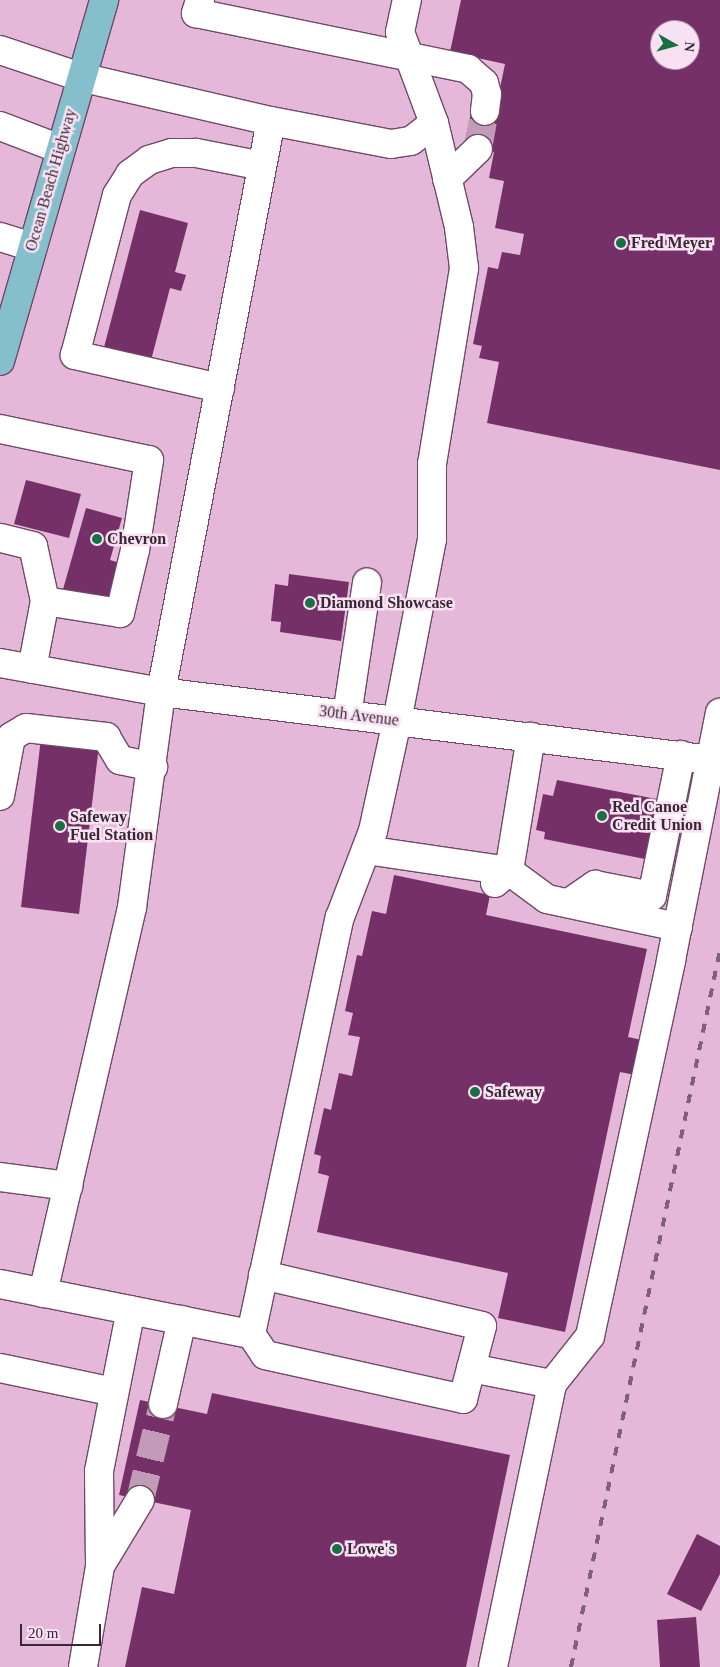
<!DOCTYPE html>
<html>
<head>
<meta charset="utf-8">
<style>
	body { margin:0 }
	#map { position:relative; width:720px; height:1667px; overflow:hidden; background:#e5b8d9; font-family:Georgia,serif }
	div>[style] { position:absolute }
	.building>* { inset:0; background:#753068 }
	.minor-tunnel>* { height:28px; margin-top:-14px; transform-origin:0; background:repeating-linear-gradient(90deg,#c29bb8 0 28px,transparent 0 42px) }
	.roads { filter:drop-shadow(1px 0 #6f4966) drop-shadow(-1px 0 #6f4966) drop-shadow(0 1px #6f4966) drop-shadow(0 -1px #6f4966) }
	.minor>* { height:28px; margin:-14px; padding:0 14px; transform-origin:14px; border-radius:14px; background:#fff }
	.major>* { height:28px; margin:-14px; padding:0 14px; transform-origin:14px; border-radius:14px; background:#85bfcc }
	.rail>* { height:4px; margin-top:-2px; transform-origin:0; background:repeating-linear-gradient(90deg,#7d6176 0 9px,transparent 0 18px) }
	.dots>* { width:14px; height:14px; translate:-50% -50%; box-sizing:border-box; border:2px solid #f8e1f2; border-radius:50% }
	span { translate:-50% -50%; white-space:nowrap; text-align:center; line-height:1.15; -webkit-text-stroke:5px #f8e1f2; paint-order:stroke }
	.street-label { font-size:16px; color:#382734 }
	.poi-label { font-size:16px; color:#382734; font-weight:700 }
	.left { translate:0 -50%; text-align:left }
	.north { position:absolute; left:650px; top:20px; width:50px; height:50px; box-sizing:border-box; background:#f8e1f2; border:1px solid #ab97a6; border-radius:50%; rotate:97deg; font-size:14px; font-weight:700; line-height:20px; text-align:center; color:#382734 }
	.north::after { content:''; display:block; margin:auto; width:18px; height:22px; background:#197044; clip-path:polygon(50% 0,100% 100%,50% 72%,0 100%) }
	.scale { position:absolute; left:20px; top:1624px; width:81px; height:22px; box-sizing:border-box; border:2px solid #382734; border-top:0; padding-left:6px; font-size:15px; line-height:18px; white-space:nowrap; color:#382734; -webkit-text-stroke:4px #f8e1f2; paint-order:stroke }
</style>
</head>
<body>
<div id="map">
	<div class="building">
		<i style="clip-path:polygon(evenodd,461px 0,720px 0,720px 470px,487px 423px,499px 362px,479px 358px,482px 346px,473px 344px,488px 267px,498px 269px,502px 252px,520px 255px,524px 234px,495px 228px,504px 181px,489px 178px,494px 152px,464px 146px,472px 108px,495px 112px,505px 64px,450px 52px,461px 0,660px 30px,690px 30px,690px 60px,660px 60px,660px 30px)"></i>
		<i style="clip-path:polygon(140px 210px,188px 223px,175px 272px,186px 275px,181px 291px,170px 288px,149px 368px,102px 355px)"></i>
		<i style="clip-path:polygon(26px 480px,81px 494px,69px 538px,14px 524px)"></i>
		<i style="clip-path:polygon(86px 508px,122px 518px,110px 560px,123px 564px,111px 607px,62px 593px)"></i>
		<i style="clip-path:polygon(289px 574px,349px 582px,341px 641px,280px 632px,281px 622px,271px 621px,275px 584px,288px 586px)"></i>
		<i style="clip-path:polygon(41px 738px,99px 745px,79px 914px,21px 907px)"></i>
		<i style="clip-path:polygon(557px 780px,667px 801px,655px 861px,544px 839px,545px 832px,536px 830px,543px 794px,553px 796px)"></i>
		<i style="clip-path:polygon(394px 875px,490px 895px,486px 915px,647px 949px,628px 1037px,642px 1040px,635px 1075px,620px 1072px,565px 1332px,498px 1318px,508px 1273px,317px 1232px,329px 1176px,318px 1173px,321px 1156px,314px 1154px,324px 1108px,331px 1110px,339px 1073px,352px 1076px,360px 1037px,348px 1035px,353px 1013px,345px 1011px,357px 955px,362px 956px,372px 911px,386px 914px)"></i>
		<i style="clip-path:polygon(212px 1393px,510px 1455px,466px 1667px,125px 1667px,142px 1587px,174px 1594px,191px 1510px,119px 1495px,140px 1400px,207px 1414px)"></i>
		<i style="clip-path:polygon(697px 1534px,720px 1546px,720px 1574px,701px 1611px,667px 1594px)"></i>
		<i style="clip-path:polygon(696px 1617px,700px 1667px,660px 1667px,657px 1620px)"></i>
	</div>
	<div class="minor-tunnel">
		<i style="left:478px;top:149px;width:39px;rotate:-80deg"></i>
		<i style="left:140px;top:1500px;width:99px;rotate:-76.5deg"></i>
	</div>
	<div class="roads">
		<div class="minor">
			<i style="left:200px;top:0;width:14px;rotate:107deg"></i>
			<i style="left:196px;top:13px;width:278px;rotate:11.6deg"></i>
			<i style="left:468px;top:69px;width:21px;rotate:41deg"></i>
			<i style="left:484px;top:83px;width:11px;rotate:75deg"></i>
			<i style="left:487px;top:94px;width:17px;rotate:97deg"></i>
			<i style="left:0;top:50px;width:84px;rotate:18.6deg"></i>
			<i style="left:80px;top:77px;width:196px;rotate:13deg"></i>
			<i style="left:271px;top:121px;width:122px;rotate:10.9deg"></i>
			<i style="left:391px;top:144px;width:20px;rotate:-9deg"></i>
			<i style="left:411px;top:141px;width:29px;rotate:-38deg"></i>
			<i style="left:0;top:126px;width:64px;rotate:21deg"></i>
			<i style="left:447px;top:179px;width:43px;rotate:-44.1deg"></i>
			<i style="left:0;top:237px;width:34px;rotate:17deg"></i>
			<i style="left:220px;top:388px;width:149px;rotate:-167.2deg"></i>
			<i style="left:75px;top:355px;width:165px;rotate:-75.3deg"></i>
			<i style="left:117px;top:195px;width:25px;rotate:-58deg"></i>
			<i style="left:130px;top:174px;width:24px;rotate:-36deg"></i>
			<i style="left:149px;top:160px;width:24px;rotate:-17deg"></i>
			<i style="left:172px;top:153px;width:24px"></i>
			<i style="left:196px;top:153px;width:67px;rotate:11.1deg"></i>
			<i style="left:0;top:429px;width:152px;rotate:11.8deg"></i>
			<i style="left:149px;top:460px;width:91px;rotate:98.8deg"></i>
			<i style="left:135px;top:550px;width:65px;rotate:103.4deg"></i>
			<i style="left:120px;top:613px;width:76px;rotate:-170.9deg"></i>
			<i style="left:45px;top:601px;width:56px;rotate:-102.3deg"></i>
			<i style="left:33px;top:546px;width:34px;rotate:-166deg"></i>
			<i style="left:0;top:663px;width:164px;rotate:10.2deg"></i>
			<i style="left:161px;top:692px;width:563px;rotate:7.04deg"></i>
			<i style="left:32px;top:669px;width:69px;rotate:-79.2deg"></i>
			<i style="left:347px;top:715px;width:134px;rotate:-81.4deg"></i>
			<i style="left:0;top:796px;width:60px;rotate:-79.4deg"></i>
			<i style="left:11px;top:737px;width:17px;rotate:-31deg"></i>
			<i style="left:26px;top:728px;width:81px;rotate:6.4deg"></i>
			<i style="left:106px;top:737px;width:27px;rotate:59deg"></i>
			<i style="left:120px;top:760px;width:34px;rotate:12deg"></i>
			<i style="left:366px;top:850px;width:145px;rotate:8.4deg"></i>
			<i style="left:509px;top:871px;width:47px;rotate:36.4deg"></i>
			<i style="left:547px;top:899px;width:134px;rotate:12.1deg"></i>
			<i style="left:495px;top:883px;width:18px;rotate:-41deg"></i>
			<i style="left:509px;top:871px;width:136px;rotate:-80.7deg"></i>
			<i style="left:569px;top:903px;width:32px;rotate:-35deg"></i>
			<i style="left:595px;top:885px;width:58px;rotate:10.9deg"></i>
			<i style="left:652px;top:896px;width:144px;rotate:-78.4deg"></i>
			<i style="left:0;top:1177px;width:69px;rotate:7.5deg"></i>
			<i style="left:0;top:1284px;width:256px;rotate:11.3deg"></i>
			<i style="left:251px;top:1334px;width:426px;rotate:-78deg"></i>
			<i style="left:340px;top:917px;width:92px;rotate:-69deg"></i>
			<i style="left:373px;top:831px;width:113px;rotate:-77.7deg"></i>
			<i style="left:397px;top:721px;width:185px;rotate:-79.1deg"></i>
			<i style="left:432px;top:539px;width:75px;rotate:-90deg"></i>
			<i style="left:432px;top:464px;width:199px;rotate:-80.7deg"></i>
			<i style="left:464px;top:268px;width:41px;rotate:-97deg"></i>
			<i style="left:459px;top:227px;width:107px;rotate:-103.5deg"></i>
			<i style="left:434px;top:123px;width:97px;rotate:-110.5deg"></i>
			<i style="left:400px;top:32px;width:33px;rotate:-78deg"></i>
			<i style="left:43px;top:1293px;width:396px;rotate:-77deg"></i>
			<i style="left:132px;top:907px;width:217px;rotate:-82.3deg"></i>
			<i style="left:161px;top:692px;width:581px;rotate:-79.1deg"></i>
			<i style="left:251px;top:1334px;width:25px;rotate:56deg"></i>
			<i style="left:265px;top:1355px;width:203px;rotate:12.5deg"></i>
			<i style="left:463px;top:1399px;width:75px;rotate:-75.4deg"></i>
			<i style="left:482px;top:1326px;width:225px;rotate:-166.9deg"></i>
			<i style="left:0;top:1368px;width:116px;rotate:11.9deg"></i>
			<i style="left:471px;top:1368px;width:83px;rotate:11.2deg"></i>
			<i style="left:163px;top:1404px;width:86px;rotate:-77.3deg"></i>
			<i style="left:100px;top:1566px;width:77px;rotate:-58.8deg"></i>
			<i style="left:83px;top:1667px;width:102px;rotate:-80.4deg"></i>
			<i style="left:100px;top:1566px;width:95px;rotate:-90.6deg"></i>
			<i style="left:99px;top:1471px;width:164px;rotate:-78.8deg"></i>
			<i style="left:493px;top:1667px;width:289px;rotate:-78.2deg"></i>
			<i style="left:552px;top:1384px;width:61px;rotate:-51.6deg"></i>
			<i style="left:590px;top:1336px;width:385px;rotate:-77.8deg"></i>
			<i style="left:671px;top:960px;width:252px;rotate:-78.8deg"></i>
		</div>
		<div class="major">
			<i style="left:0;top:361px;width:376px;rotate:-73.9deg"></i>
		</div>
	</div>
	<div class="rail">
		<i style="left:571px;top:1667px;width:732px;rotate:-78.26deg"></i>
	</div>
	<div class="dots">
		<i style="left:621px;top:243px;background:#197044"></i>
		<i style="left:97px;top:539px;background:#197044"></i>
		<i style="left:310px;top:603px;background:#197044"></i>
		<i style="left:602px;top:816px;background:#197044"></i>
		<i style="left:60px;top:826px;background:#197044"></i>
		<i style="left:475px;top:1092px;background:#197044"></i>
		<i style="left:337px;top:1549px;background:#197044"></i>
	</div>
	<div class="street-label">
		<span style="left:51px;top:180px;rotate:-74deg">Ocean Beach Highway</span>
		<span style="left:359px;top:716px;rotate:7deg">30th Avenue</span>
	</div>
	<div class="poi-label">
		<span class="left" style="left:631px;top:243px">Fred Meyer</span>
		<span class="left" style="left:107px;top:539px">Chevron</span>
		<span class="left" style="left:320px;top:603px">Diamond Showcase</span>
		<span class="left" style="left:612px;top:816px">Red Canoe<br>Credit Union</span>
		<span class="left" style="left:70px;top:826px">Safeway<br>Fuel Station</span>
		<span class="left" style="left:485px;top:1092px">Safeway</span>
		<span class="left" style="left:347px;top:1549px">Lowe's</span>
	</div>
	<div class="north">N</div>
	<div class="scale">20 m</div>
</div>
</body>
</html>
